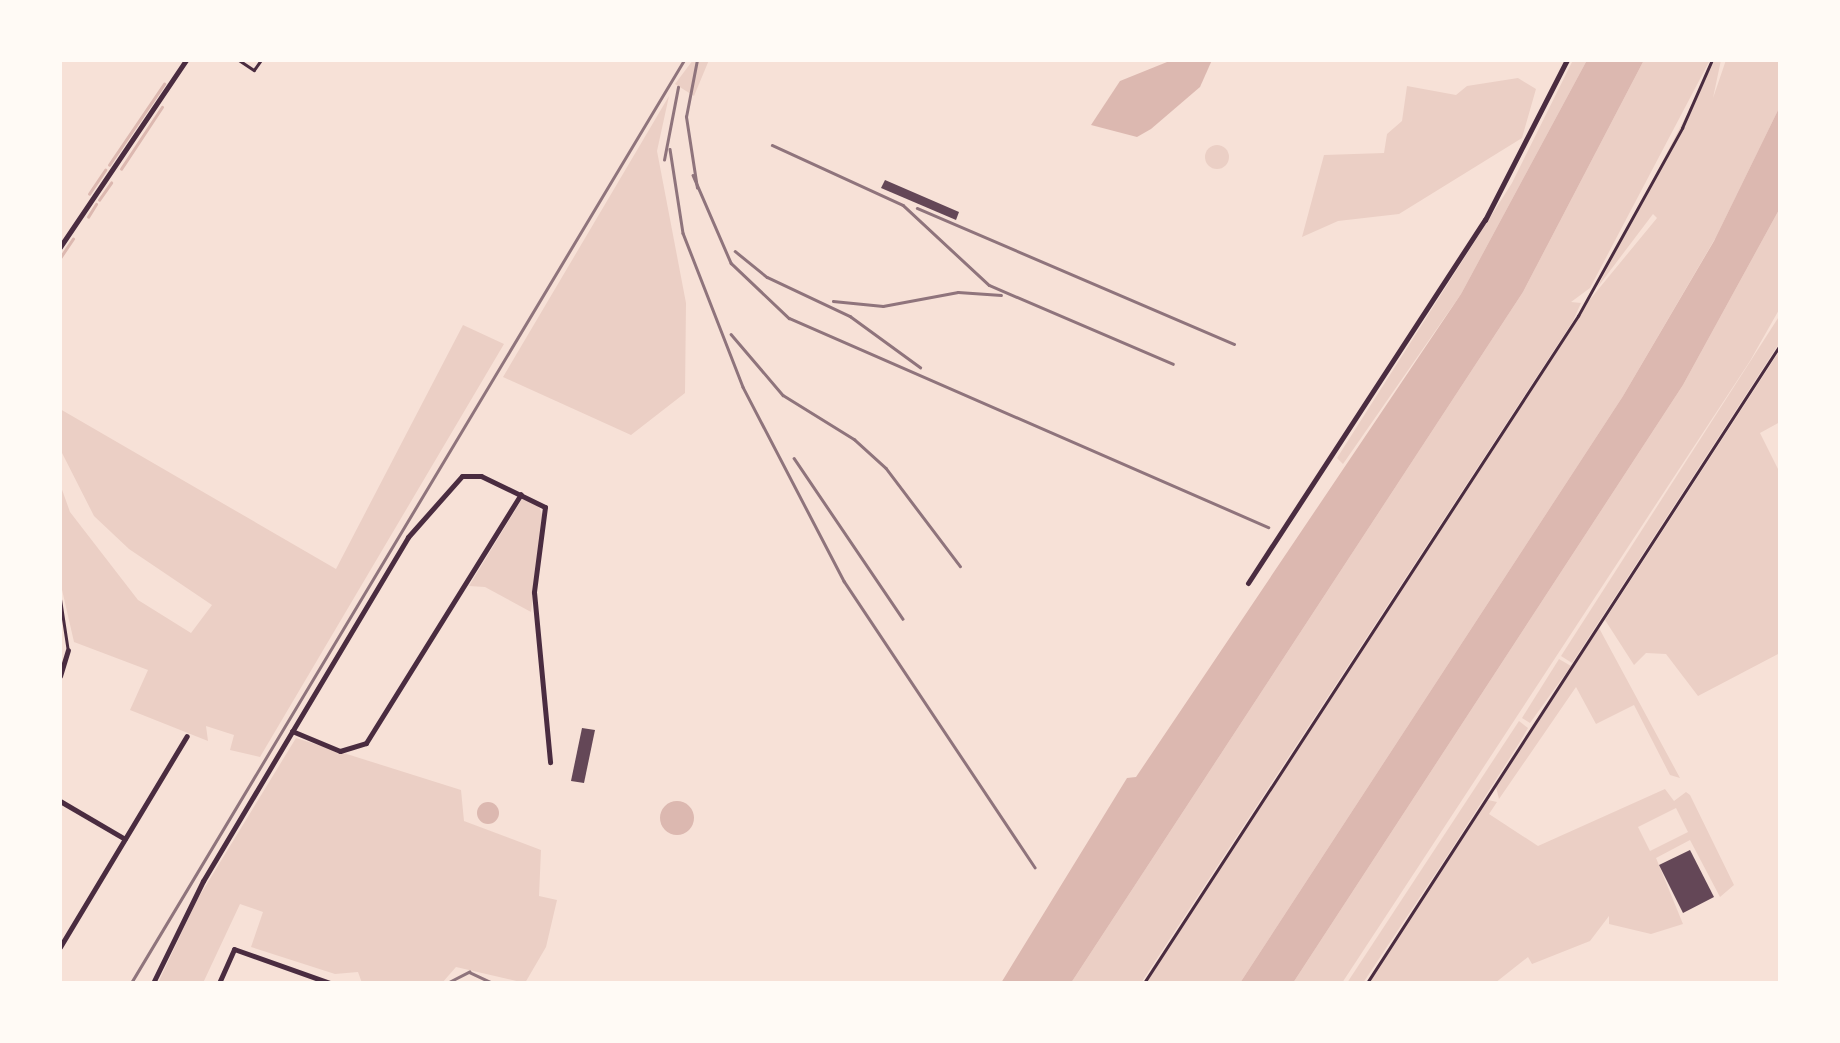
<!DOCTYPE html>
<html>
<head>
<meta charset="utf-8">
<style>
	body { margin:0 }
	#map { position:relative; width:1840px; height:1043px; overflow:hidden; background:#f7e1d7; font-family:"Archivo Narrow",sans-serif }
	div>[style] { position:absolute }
	.green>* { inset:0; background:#ebcfc5 }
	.round { border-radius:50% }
	.water>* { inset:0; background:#dcb8b0 }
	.stream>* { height:2.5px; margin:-1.25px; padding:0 1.25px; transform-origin:1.25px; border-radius:1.25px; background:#dcb8b0 }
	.building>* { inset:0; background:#644757 }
	.path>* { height:2.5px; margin:-1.25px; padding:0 1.25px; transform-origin:1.25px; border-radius:1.25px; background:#4a2c40 }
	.service>* { height:2.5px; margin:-1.25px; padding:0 1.25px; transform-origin:1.25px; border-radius:1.25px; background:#4a2c40 }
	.minor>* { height:5px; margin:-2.5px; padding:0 2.5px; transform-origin:2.5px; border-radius:2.5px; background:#4a2c40 }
	.tertiary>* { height:5px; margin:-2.5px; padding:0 2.5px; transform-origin:2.5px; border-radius:2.5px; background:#4a2c40 }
	.tram>* { height:2.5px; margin:-1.25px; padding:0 1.25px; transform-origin:1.25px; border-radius:1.25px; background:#8f747c }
	.rail>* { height:2.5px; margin:-1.25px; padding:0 1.25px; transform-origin:1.25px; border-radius:1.25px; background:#8f747c }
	span { translate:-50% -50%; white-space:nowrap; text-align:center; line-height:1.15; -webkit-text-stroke:8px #fffaf5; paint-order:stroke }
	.frame { position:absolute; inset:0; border:62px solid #fffaf5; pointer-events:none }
</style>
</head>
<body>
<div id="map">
	<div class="green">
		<i style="clip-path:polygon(693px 60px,709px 60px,694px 96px,675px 84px)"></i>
		<i style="clip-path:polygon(1573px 60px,1587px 60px,1461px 294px,1343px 464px,1337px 458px,1512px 183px)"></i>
		<i style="clip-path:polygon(1644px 60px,1710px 60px,1590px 288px,1571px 302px,1581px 303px,1573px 321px,1141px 983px,1071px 983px,1523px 292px)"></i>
		<i style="clip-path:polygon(1715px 60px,1721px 60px,1713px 98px,1726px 60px,1780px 60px,1780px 106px,1716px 237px,1623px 396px,1240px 983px,1146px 983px,1587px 303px,1657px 218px,1653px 214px,1597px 288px)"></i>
		<i style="clip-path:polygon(1518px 78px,1536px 89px,1522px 138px,1399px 214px,1338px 221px,1302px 237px,1324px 155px,1384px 153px,1387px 134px,1402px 121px,1407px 86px,1456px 95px,1467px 86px)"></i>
		<i style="clip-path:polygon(669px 96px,657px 151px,686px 303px,685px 393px,631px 435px,503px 377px)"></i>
		<i class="round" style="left:1205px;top:145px;width:24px;height:24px"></i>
		<i style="clip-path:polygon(1780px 208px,1780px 308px,1750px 361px,1342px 983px,1293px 983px,1683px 385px)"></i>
		<i style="clip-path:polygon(1780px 315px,1780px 342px,1572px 663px,1561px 656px)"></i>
		<i style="clip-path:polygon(463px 325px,504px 344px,260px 757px,230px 750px,234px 735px,206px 726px,208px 741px,130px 710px,148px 670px,74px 642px,60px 581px,60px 484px,70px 512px,138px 600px,191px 633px,212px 605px,129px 549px,94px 516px,60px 449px,60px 409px,336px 569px)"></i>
		<i style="clip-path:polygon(1780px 350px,1780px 422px,1760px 433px,1780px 473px,1780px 653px,1698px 696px,1666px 654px,1646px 653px,1634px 665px,1605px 620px)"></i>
		<i style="clip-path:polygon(522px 499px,539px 506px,543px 517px,531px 612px,485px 587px,469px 586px)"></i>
		<i style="clip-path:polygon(1599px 628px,1680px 778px,1670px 775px,1634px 705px,1596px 724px,1576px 687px,1499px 799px,1496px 787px)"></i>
		<i style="clip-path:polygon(1559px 659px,1571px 666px,1530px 723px,1522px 718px)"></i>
		<i style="clip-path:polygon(1519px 721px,1528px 728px,1518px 745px,1449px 853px,1363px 983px,1347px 983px)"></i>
		<i style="clip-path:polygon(296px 738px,461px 790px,464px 821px,541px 850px,539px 896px,557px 900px,546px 947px,525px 983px,456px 967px,442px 983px,362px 983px,358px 972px,335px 974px,251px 947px,263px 912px,240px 904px,203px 983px,158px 983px,197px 900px)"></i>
		<i style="clip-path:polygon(evenodd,1665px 789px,1674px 801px,1686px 792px,1690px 795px,1734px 885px,1720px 897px,1690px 840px,1656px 858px,1683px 924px,1651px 934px,1609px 924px,1609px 916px,1590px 941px,1532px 964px,1528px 957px,1495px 983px,1368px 983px,1488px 800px,1497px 802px,1489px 814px,1538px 846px,1665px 789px,1676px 808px,1688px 832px,1650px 851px,1638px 827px,1676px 808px)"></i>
	</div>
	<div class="water">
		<i style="clip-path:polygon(1172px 60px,1212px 60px,1200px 87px,1151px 129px,1137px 137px,1091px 125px,1120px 81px)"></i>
		<i style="clip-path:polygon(1587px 60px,1644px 60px,1523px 292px,1071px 983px,1001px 983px,1127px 778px,1136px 777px,1461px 294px)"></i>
		<i style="clip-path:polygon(1780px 106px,1780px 208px,1683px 385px,1293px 983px,1240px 983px,1623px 396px,1714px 241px)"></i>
		<i class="round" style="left:660px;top:801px;width:34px;height:34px"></i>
		<i class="round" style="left:477px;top:802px;width:22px;height:22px"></i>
	</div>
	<div class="stream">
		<i style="left:109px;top:165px;width:98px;rotate:-55.8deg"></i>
		<i style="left:121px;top:169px;width:74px;rotate:-56.5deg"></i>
		<i style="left:89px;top:194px;width:29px;rotate:-56deg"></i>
		<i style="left:99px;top:200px;width:21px;rotate:-55deg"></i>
		<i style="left:88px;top:217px;width:15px;rotate:-58deg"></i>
		<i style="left:60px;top:258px;width:23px;rotate:-56deg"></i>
	</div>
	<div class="building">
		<i style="clip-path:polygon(885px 180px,959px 212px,956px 220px,881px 188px)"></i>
		<i style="clip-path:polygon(582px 728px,595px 730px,584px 783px,571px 781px)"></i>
		<i style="clip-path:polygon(1690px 850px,1714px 897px,1683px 913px,1659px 865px)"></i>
	</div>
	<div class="path">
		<i style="left:1144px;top:983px;width:796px;rotate:-56.95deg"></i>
		<i style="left:1578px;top:316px;width:215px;rotate:-61deg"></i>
		<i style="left:1682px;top:128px;width:74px;rotate:-66.2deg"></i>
		<i style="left:1367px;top:983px;width:760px;rotate:-57.08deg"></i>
	</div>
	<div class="service">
		<i style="left:239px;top:60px;width:18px;rotate:34deg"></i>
		<i style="left:254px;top:70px;width:12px;rotate:-55deg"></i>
		<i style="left:60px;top:596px;width:53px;rotate:81.3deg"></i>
	</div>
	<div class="minor">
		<i style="left:1248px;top:583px;width:434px;rotate:-56.9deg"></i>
		<i style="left:1485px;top:220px;width:180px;rotate:-62.9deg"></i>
		<i style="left:60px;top:676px;width:27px;rotate:-73deg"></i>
		<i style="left:292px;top:731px;width:52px;rotate:22.6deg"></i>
		<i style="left:340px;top:751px;width:27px;rotate:-17deg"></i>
		<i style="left:366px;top:743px;width:293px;rotate:-58.1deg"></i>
		<i style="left:60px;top:801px;width:75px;rotate:30.3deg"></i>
		<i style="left:60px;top:947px;width:246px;rotate:-59deg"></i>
		<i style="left:153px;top:983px;width:114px;rotate:-63.9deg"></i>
		<i style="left:203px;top:881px;width:400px;rotate:-59.2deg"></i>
		<i style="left:408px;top:537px;width:81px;rotate:-48.5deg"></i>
		<i style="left:462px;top:476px;width:19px"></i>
		<i style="left:481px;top:476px;width:71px;rotate:25.8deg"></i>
		<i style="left:545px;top:507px;width:86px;rotate:97.4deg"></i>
		<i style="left:534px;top:592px;width:171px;rotate:84.6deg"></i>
		<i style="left:219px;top:983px;width:37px;rotate:-66deg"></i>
		<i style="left:234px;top:949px;width:102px;rotate:19.5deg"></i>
	</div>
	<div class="tertiary">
		<i style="left:60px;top:247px;width:225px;rotate:-56deg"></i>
	</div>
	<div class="tram">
		<i style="left:447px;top:983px;width:25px;rotate:-27deg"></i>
		<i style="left:469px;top:972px;width:26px;rotate:25deg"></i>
	</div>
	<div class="rail">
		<i style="left:772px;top:145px;width:144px;rotate:24.6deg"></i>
		<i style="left:903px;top:205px;width:117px;rotate:42.9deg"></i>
		<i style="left:989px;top:285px;width:200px;rotate:23.2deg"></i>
		<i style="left:670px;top:149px;width:85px;rotate:81.2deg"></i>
		<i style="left:683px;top:233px;width:165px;rotate:68.7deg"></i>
		<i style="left:743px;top:387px;width:219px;rotate:62.5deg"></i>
		<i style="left:844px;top:581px;width:344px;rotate:56.3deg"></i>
		<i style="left:664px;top:160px;width:74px;rotate:-79.1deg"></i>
		<i style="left:693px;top:175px;width:96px;rotate:66.6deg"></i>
		<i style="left:731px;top:263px;width:80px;rotate:43.5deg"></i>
		<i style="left:789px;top:318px;width:523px;rotate:23.57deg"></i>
		<i style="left:697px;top:188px;width:72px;rotate:-98.8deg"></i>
		<i style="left:686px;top:117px;width:58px;rotate:-79.1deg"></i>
		<i style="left:917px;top:208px;width:345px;rotate:23.2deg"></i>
		<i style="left:735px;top:251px;width:41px;rotate:39.1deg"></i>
		<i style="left:767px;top:277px;width:92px;rotate:25.2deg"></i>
		<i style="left:850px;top:316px;width:87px;rotate:36.1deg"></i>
		<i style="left:833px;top:301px;width:50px;rotate:5.7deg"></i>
		<i style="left:883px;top:306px;width:76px;rotate:-10.6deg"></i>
		<i style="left:958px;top:292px;width:43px;rotate:4deg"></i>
		<i style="left:731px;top:334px;width:80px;rotate:49.6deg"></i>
		<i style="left:783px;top:395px;width:84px;rotate:31.8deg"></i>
		<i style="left:854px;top:439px;width:43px;rotate:42.2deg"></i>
		<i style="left:886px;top:468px;width:123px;rotate:52.9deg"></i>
		<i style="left:794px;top:458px;width:194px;rotate:55.9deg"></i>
		<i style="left:131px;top:983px;width:1076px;rotate:-59.07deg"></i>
	</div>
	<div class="frame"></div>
</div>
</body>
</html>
